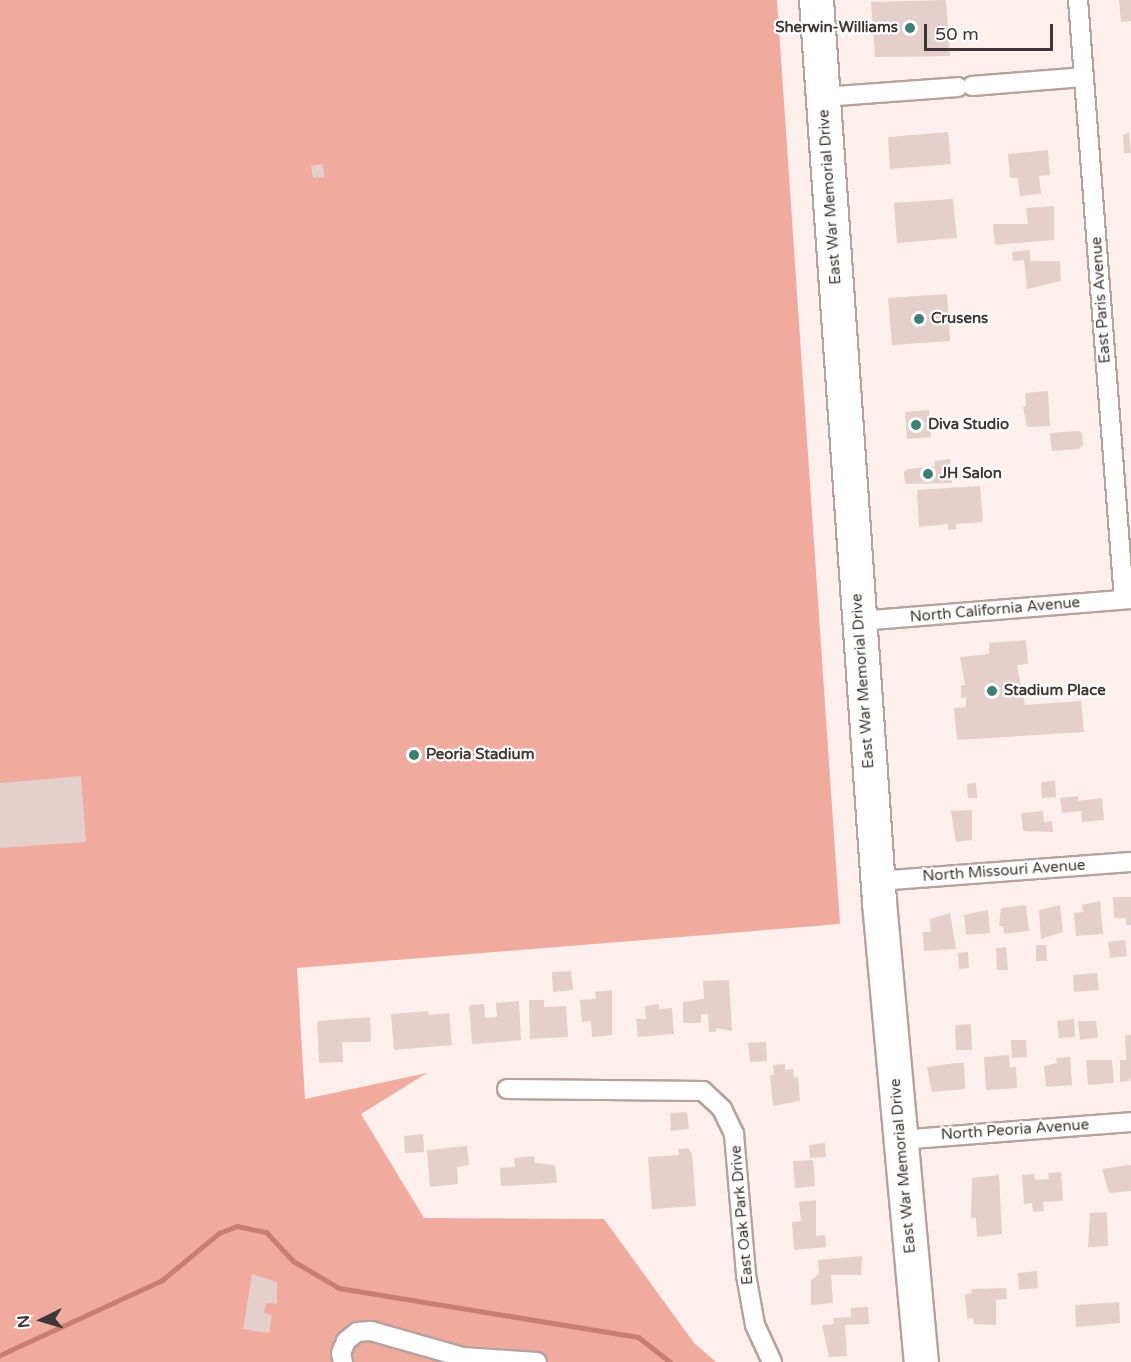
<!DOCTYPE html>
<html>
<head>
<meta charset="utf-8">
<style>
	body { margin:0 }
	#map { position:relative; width:1131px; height:1362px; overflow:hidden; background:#fcefec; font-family:"Varela Round",sans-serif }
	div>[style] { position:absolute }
	.green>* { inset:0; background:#f1aa9e }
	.stream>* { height:5px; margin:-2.5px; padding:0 2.5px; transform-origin:2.5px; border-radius:2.5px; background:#c77f73 }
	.building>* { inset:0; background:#e4cfcb }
	.roads { filter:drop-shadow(2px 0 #b6a29e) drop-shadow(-2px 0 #b6a29e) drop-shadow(0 2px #b6a29e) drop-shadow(0 -2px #b6a29e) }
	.street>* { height:18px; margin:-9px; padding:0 9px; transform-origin:9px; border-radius:9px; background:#fff }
	.highway>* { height:33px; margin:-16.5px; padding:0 16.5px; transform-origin:16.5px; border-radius:16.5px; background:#fff }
	.dots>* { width:16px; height:16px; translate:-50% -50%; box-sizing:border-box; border:3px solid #fff; border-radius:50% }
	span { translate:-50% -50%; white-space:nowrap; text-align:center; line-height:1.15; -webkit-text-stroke:4.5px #fff; paint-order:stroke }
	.poi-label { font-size:15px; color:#3f3735; font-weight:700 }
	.right { translate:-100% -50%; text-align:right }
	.left { translate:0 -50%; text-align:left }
	.street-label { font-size:15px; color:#3f3735 }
	.north { position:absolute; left:12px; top:1290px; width:60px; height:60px; -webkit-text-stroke:4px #fff; paint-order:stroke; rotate:265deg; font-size:16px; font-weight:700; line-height:24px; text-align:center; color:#3f3735 }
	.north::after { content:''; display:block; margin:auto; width:21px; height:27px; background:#3f3735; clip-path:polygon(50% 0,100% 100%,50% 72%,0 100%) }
	.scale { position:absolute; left:924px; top:24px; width:129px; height:27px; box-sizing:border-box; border:3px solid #3f3735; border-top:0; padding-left:8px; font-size:18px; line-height:21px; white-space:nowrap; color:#3f3735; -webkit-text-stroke:4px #fff; paint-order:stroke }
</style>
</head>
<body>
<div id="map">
	<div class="green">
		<i style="clip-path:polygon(0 0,777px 0,840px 924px,297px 968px,305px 1099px,427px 1073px,361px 1114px,424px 1218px,604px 1219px,694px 1343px,716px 1362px,0 1362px)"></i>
	</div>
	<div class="stream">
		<i style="left:0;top:1355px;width:179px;rotate:-24.8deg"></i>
		<i style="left:162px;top:1280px;width:74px;rotate:-39.5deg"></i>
		<i style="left:219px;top:1233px;width:19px;rotate:-21deg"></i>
		<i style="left:237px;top:1226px;width:30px;rotate:12deg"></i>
		<i style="left:266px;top:1232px;width:40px;rotate:47deg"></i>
		<i style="left:293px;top:1261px;width:53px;rotate:30.4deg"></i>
		<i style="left:339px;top:1288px;width:303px;rotate:9.3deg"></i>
		<i style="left:638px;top:1337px;width:41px;rotate:38deg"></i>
	</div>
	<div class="building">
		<i style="clip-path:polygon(946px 0,950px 56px,875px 57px,871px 2px)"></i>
		<i style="clip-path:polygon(1119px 0,1131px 0,1131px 21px,1121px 22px)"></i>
		<i style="clip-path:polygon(948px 132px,951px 164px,890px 169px,888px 137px)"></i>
		<i style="clip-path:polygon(1129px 132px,1131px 153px,1124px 153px,1123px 135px)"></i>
		<i style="clip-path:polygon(1048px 150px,1050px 175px,1039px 176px,1041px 194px,1020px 196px,1018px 178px,1010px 178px,1008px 154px)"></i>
		<i style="clip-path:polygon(323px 164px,324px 177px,313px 178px,311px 166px)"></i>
		<i style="clip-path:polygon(953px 199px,957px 238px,897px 243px,894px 203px)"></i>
		<i style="clip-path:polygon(1054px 206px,1054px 240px,995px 245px,993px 224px,1028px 224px,1026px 208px)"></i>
		<i style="clip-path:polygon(1030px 250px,1030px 261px,1060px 261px,1061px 281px,1027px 289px,1024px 260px,1013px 261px,1012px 252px)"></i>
		<i style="clip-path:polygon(947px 294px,950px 341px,892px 345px,888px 298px)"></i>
		<i style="clip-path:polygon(1048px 391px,1050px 426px,1027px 427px,1023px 407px,1026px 406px,1025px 393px)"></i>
		<i style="clip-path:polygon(929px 410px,931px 437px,907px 439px,905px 412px)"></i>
		<i style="clip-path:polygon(1078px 431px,1082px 433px,1083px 445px,1079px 449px,1052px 451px,1050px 433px)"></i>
		<i style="clip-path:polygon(950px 459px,952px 483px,905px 484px,904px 472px,908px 469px,935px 466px,935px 461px)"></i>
		<i style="clip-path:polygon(980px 486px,983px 522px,956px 524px,956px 529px,948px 530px,948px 524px,919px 527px,917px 490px)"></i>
		<i style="clip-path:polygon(1026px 640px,1028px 664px,1017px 665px,1025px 705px,1081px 701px,1084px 732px,957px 740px,954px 708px,966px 707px,966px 697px,961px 698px,961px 685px,965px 685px,960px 657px,989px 654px,989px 643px)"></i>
		<i style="clip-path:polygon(81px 776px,86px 842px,0 848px,0 783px)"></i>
		<i style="clip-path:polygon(1055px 781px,1056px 797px,1042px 798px,1041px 782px)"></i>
		<i style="clip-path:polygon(976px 783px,977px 798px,968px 798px,967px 784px)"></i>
		<i style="clip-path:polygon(1078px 796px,1078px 801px,1102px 798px,1104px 820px,1082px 822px,1081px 811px,1062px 813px,1060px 798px)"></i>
		<i style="clip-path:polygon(972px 810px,972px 840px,956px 842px,951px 811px)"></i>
		<i style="clip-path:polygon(1043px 811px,1044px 822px,1052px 821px,1053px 832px,1023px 831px,1021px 813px)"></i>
		<i style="clip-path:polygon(1113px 897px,1131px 897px,1131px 925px,1126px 925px,1126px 918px,1114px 918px)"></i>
		<i style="clip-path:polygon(1100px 901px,1103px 934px,1076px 936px,1074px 913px,1083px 912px,1082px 905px)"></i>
		<i style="clip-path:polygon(1026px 905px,1029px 931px,1004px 934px,1003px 926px,999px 926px,1001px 908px)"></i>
		<i style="clip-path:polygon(1060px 905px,1063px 932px,1041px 939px,1039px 910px)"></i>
		<i style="clip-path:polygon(988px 910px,990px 933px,966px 935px,964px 915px)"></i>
		<i style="clip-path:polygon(950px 913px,956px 949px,924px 951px,923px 932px,931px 932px,930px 919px)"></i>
		<i style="clip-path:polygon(1125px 940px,1127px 956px,1110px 958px,1108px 942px)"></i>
		<i style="clip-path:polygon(1036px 945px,1046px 945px,1047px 961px,1036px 961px)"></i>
		<i style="clip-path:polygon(1006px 947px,1008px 970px,997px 970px,996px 948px)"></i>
		<i style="clip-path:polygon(968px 952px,969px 968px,959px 969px,958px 953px)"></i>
		<i style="clip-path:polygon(571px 971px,573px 990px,553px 992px,552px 972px)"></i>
		<i style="clip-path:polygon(1097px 973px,1099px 990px,1074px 992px,1073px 975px)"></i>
		<i style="clip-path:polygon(729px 980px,732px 1031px,716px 1028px,716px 1032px,709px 1032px,708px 1014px,701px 1014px,701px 1023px,683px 1023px,683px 1002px,704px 999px,703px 981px)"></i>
		<i style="clip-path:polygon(612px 990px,612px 1035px,592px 1037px,591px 1021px,582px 1022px,580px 1000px,596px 999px,595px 992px)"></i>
		<i style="clip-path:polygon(529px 1000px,544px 1000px,544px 1007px,566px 1006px,568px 1037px,530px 1039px)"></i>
		<i style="clip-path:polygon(519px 1001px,521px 1040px,472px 1044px,469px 1005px,484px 1004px,485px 1018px,497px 1017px,496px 1003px)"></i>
		<i style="clip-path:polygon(659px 1004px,659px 1009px,672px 1008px,674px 1034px,638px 1037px,636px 1019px,646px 1019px,645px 1006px)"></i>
		<i style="clip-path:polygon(428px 1011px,429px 1015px,449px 1013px,452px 1045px,394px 1050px,391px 1014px)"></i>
		<i style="clip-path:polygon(370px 1017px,371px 1042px,342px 1042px,343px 1062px,319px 1063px,317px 1021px)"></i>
		<i style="clip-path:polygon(1074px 1019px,1075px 1037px,1059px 1038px,1057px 1021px)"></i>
		<i style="clip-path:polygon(1078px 1021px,1096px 1021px,1098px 1038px,1080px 1040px)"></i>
		<i style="clip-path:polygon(971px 1024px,972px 1050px,956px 1050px,955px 1025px)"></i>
		<i style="clip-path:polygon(1125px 1035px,1131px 1035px,1131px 1076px,1130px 1081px,1120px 1082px,1120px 1060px,1126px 1060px)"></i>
		<i style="clip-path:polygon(1011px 1040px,1026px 1040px,1027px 1057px,1012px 1058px)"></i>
		<i style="clip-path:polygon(766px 1042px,767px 1061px,750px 1062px,748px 1043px)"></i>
		<i style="clip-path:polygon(1009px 1055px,1010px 1068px,1016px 1067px,1017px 1088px,986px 1090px,984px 1057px)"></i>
		<i style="clip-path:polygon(1070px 1057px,1072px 1085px,1046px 1087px,1044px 1066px,1057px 1063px,1056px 1058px)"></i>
		<i style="clip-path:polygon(1086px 1060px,1112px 1060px,1114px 1083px,1088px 1085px)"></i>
		<i style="clip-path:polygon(955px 1063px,964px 1063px,965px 1089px,932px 1092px,927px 1067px)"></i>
		<i style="clip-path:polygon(785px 1064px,785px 1070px,793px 1069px,794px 1077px,798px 1077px,800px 1101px,773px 1106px,770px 1075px,774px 1075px,773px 1065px)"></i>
		<i style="clip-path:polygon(687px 1112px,689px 1129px,671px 1131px,670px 1113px)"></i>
		<i style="clip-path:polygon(423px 1134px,424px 1152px,405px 1153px,404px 1136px)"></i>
		<i style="clip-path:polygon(825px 1143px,826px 1157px,810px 1158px,809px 1145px)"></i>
		<i style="clip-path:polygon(467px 1146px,469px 1165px,457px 1167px,458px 1184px,430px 1187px,427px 1150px)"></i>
		<i style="clip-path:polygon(688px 1148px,692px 1154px,696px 1206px,652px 1209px,648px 1157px,679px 1155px,678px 1149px)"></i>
		<i style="clip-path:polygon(534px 1156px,535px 1163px,555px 1165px,557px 1183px,501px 1186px,500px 1168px,515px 1167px,514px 1158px)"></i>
		<i style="clip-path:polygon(813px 1160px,815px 1186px,795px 1188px,793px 1161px)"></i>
		<i style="clip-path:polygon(1127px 1165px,1131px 1165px,1131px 1191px,1109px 1193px,1102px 1169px)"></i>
		<i style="clip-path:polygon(1061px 1172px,1063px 1201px,1043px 1202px,1044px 1211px,1033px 1212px,1032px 1203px,1024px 1204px,1022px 1175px,1034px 1174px,1035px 1180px,1049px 1179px,1048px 1173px)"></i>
		<i style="clip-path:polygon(999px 1175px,1002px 1234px,977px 1237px,976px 1218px,971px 1218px,972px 1178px)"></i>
		<i style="clip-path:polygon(816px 1200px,816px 1236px,825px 1235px,826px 1247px,794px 1250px,792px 1222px,801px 1221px,799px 1202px)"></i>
		<i style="clip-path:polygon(1107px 1212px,1108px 1246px,1088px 1247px,1090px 1213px)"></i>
		<i style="clip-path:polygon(862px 1256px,861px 1275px,831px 1275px,833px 1303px,811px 1305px,811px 1280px,819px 1274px,818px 1260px)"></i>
		<i style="clip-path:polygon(1037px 1271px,1038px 1288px,1019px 1290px,1018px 1273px)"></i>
		<i style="clip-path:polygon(252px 1274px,277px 1282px,277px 1304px,266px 1303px,264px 1313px,272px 1315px,269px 1333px,243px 1329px)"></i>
		<i style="clip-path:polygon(1006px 1288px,1007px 1299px,996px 1300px,996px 1325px,974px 1324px,973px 1318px,967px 1319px,965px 1294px,972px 1293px,971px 1289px)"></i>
		<i style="clip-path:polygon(1119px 1302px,1120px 1323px,1076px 1327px,1075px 1305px)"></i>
		<i style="clip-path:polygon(868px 1307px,869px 1324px,845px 1325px,847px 1356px,829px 1357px,822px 1325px,834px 1324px,833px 1318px,851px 1317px,851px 1308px)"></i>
	</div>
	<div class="roads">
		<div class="street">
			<i style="left:1078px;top:0;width:601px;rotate:85.61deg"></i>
			<i style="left:972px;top:86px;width:111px;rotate:-4.6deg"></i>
			<i style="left:823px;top:97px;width:135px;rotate:-4.2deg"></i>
			<i style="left:859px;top:621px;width:273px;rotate:-4.6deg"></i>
			<i style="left:877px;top:881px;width:255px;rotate:-4.3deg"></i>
			<i style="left:507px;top:1089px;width:196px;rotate:0.6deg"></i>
			<i style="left:703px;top:1091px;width:26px;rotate:43deg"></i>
			<i style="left:722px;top:1109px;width:28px;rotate:64deg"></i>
			<i style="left:734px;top:1134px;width:142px;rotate:85.1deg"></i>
			<i style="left:746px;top:1275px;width:51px;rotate:79.8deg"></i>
			<i style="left:755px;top:1325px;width:41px;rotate:65.3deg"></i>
			<i style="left:898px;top:1140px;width:234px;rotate:-4.4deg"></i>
			<i style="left:343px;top:1362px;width:9px;rotate:-103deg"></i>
			<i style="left:341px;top:1353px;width:13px;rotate:-67deg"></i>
			<i style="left:346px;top:1341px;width:14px;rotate:-39deg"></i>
			<i style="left:357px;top:1332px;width:14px;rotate:-4deg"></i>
			<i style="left:371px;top:1331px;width:95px;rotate:15.9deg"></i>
			<i style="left:462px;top:1357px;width:75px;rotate:3.8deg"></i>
		</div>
		<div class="highway">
			<i style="left:816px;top:0;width:904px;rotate:86deg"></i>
			<i style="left:879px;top:902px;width:462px;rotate:84.8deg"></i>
		</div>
	</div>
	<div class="dots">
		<i style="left:910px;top:28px;background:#3c8073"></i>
		<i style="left:919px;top:319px;background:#3c8073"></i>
		<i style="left:916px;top:425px;background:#3c8073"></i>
		<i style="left:928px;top:474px;background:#3c8073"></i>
		<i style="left:992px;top:691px;background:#3c8073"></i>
		<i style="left:414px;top:755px;background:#3c8073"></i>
	</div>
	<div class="poi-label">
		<span class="right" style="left:898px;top:28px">Sherwin-Williams</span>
		<span class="left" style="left:931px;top:319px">Crusens</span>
		<span class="left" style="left:928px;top:425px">Diva Studio</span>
		<span class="left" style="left:940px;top:474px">JH Salon</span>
		<span class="left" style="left:1004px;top:691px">Stadium Place</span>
		<span class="left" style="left:426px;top:755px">Peoria Stadium</span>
	</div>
	<div class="street-label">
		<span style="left:830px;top:197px;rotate:-94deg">East War Memorial Drive</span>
		<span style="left:1101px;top:300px;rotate:-94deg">East Paris Avenue</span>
		<span style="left:995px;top:610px;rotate:-5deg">North California Avenue</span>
		<span style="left:863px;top:681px;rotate:-94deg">East War Memorial Drive</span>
		<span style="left:1004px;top:871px;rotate:-4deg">North Missouri Avenue</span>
		<span style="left:1015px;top:1130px;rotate:-4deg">North Peoria Avenue</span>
		<span style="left:903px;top:1166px;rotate:-95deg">East War Memorial Drive</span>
		<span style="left:742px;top:1215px;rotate:-95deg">East Oak Park Drive</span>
	</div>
	<div class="north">N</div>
	<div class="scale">50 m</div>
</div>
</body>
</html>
